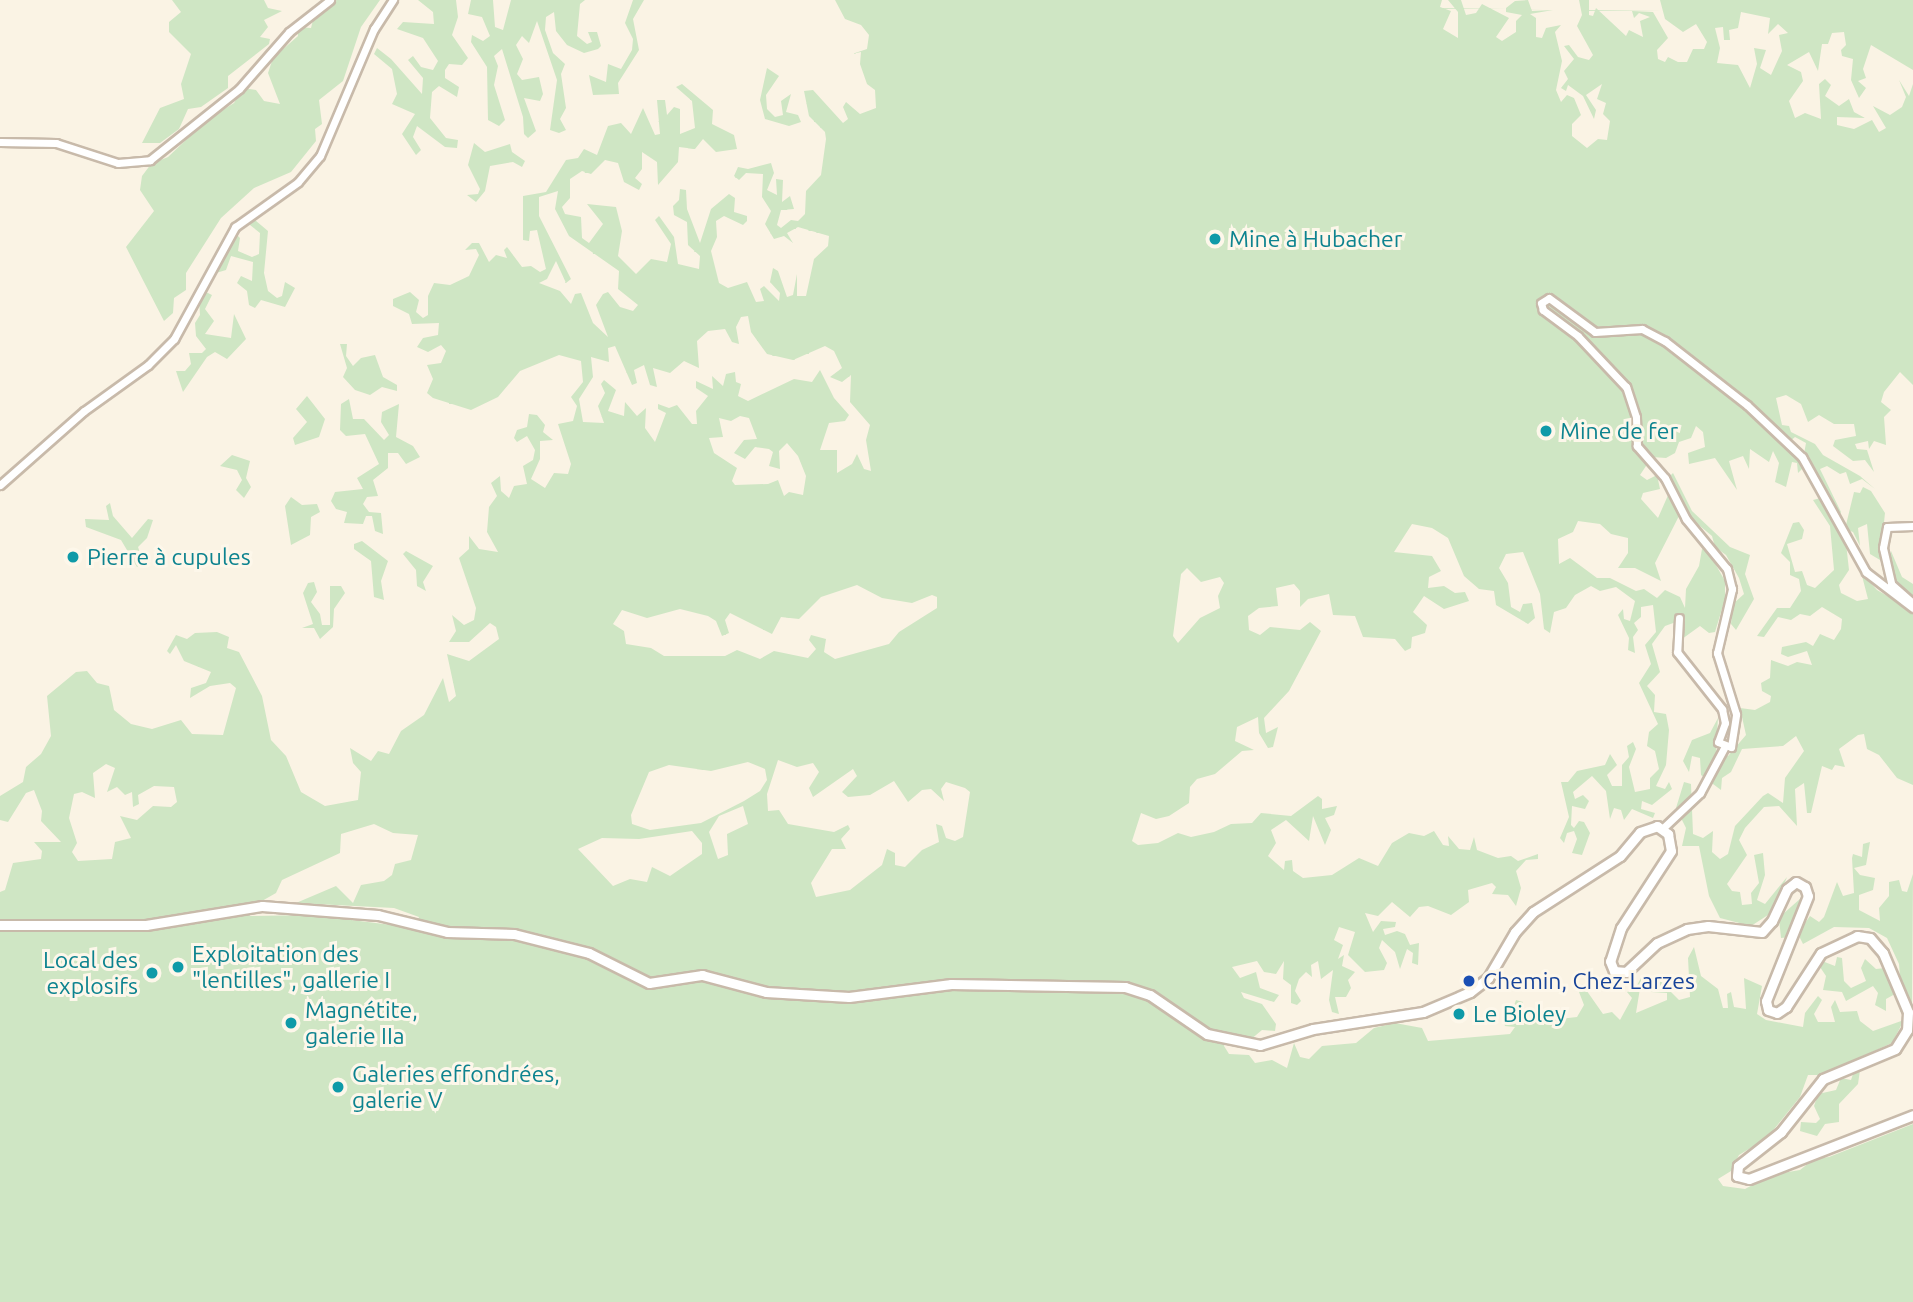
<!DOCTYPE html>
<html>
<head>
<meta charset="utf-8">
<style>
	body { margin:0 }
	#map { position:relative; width:1913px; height:1302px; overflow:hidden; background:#faf3e4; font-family:Ubuntu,sans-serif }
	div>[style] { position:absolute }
	.green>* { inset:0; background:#cfe6c4 }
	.roads { filter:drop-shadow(2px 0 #c8baaa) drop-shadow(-2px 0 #c8baaa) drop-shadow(0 2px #c8baaa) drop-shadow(0 -2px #c8baaa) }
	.minor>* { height:7px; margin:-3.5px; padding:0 3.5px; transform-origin:3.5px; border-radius:3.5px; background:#fff }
	.tertiary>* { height:9px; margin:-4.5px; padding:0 4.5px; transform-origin:4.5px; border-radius:4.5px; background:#fff }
	.dots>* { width:19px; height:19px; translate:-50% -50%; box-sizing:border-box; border:4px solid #fdf7ea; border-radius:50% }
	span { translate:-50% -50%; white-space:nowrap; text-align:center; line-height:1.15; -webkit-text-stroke:6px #fdf7ea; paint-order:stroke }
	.culture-label { font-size:23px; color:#0d838f }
	.left { translate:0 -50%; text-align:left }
	.right { translate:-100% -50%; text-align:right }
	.transit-label { font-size:23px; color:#164399 }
</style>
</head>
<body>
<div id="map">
	<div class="green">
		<i style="clip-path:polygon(172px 0,264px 0,268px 8px,282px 11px,264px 20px,268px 27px,260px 37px,270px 39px,269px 44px,228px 76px,228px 88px,201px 107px,188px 109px,179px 129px,160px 143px,142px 143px,160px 108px,184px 99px,181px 84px,191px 54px,169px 32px,169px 22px,181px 12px)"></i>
		<i style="clip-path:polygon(337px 0,380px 0,361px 27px,343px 81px,319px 100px,322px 124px,315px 129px,316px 141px,291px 172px,254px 188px,221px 218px,186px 273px,186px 290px,174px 298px,173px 313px,164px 321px,126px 247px,154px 211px,140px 190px,142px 176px,151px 164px,168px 157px,207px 120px,234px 103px,243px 88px,256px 90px,264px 101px,280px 104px,268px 73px,273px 58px,298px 36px,297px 27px,311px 28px,315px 12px)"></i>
		<i style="clip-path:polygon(418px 0,456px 0,458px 17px,452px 35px,468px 58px,462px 65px,449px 64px,445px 70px,445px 78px,459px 87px,457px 97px,439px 86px,432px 92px,430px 118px,446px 138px,458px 140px,457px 148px,445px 147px,417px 126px,413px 137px,421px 150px,416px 155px,402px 134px,415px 114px,392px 104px,397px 94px,392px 69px,374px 54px,377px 48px,391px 59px,422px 94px,423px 78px,408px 60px,413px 56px,421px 67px,433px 70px,438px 61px,423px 38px,397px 29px,403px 22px,434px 24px,433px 12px)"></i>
		<i style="clip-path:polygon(471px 0,493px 0,495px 27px,503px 30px,511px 0,585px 0,580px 4px,577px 36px,587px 44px,592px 42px,588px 32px,597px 32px,601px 46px,598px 49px,584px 53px,567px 45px,556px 31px,554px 12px,546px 17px,545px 30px,553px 53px,565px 64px,561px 74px,566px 108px,560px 119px,566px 130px,559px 133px,550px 130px,557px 80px,537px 21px,529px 43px,522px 36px,516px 45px,523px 59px,517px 74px,522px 80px,539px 77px,543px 94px,540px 101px,524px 98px,536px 131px,528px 138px,524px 134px,523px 117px,502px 49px,494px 56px,498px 66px,494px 85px,505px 120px,499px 126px,488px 120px,487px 67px,471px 42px,472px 35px,483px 41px,490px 36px,482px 17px,468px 14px)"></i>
		<i style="clip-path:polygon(633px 0,644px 0,633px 19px,639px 50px,618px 83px,619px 94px,593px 95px,589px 75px,606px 82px,608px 64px,621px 69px,632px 50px,633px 39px,625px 23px)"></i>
		<i style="clip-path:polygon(evenodd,835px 0,1442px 0,1440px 7px,1451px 11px,1443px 29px,1458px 38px,1458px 12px,1448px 0,1461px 0,1466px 15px,1476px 13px,1482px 4px,1509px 18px,1496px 37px,1502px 41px,1516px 32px,1516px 21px,1522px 15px,1506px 12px,1506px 8px,1515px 1px,1528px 0,1532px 11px,1553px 10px,1530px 14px,1536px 18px,1536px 37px,1542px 38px,1546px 28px,1561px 25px,1555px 32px,1562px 61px,1556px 90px,1561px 102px,1567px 95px,1574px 98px,1581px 115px,1572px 124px,1572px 136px,1587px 148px,1598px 139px,1607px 140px,1610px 121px,1603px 114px,1606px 103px,1597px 99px,1602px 84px,1586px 95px,1596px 110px,1594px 119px,1583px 96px,1568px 85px,1566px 91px,1561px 88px,1568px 79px,1564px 71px,1574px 59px,1564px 46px,1569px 45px,1578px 57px,1589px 60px,1593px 55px,1577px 26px,1582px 15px,1579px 0,1589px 0,1589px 15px,1593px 16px,1596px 8px,1626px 36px,1629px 30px,1643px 37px,1640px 21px,1650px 17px,1639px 13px,1634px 18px,1632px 11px,1653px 12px,1668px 38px,1657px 50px,1658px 59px,1665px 62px,1668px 57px,1678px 62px,1687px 62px,1693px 49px,1704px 49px,1707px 42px,1696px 24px,1683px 32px,1665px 19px,1660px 0,1913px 0,1913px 70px,1871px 45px,1863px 69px,1866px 78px,1858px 81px,1866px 88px,1859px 98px,1851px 80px,1853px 59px,1842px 56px,1841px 50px,1846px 45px,1844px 32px,1832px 33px,1828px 44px,1822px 44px,1818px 71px,1809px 52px,1787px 65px,1801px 72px,1803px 81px,1789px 101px,1795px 118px,1805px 113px,1821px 119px,1819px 84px,1825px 79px,1831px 85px,1825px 96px,1839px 106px,1849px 99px,1854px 112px,1865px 118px,1837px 117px,1837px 125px,1854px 129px,1872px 120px,1879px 132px,1886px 128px,1873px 106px,1890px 115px,1902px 107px,1906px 97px,1899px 80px,1909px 96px,1913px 84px,1913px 385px,1900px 372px,1884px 392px,1881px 402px,1891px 410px,1884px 417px,1886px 445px,1874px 441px,1869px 449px,1868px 441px,1855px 444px,1857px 449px,1867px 450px,1874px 472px,1865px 460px,1853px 461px,1833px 446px,1835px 440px,1856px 436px,1854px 424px,1834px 424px,1819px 415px,1808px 422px,1801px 404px,1786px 395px,1776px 398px,1782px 425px,1789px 426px,1791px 432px,1815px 444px,1823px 455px,1860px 476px,1875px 489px,1862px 479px,1850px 484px,1846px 472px,1840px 474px,1827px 466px,1820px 469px,1841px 512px,1835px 524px,1846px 543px,1849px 570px,1839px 585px,1841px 593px,1857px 601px,1868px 599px,1861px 572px,1877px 590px,1913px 611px,1913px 785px,1897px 778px,1879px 755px,1867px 749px,1864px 734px,1858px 735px,1839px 749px,1845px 767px,1835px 765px,1832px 770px,1822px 766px,1811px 813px,1807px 813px,1804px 783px,1795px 789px,1797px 826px,1779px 806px,1764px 807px,1745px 828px,1739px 840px,1747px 855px,1727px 884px,1732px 891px,1740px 892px,1742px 905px,1752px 904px,1751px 893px,1759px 883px,1754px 855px,1763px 853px,1765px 875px,1757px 900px,1765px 904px,1787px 877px,1775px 907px,1783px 914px,1801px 898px,1795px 926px,1802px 927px,1810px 916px,1819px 922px,1824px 917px,1837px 882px,1843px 896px,1854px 893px,1852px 858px,1853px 854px,1862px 857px,1863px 844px,1870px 842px,1866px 865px,1854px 868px,1860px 875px,1875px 878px,1873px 890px,1859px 895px,1859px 910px,1880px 921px,1879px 908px,1889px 896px,1889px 882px,1899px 880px,1902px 891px,1907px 892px,1913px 874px,1912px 1011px,1900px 1012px,1907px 996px,1901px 980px,1895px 984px,1895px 994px,1886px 999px,1886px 1011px,1875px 1005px,1878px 993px,1873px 986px,1846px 1001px,1842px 992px,1823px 990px,1826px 976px,1818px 964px,1822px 961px,1835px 966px,1837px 957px,1842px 958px,1844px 981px,1851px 988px,1866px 981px,1861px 968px,1865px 959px,1876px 969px,1885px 968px,1890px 980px,1900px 977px,1899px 964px,1887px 938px,1869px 928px,1834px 927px,1803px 944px,1799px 936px,1781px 938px,1779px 919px,1768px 915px,1751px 926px,1720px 918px,1709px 896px,1699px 846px,1682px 846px,1686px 828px,1676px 808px,1684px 782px,1691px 784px,1693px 834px,1703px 838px,1713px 831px,1712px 852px,1720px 859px,1728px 854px,1735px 826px,1763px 796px,1768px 793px,1783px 803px,1785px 778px,1804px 751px,1796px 736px,1783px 746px,1742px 749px,1731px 772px,1722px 778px,1721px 790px,1701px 775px,1700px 758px,1692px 756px,1689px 772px,1683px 761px,1692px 740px,1710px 733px,1718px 718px,1716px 748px,1718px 755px,1728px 756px,1746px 735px,1740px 708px,1755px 710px,1770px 702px,1771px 696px,1762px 691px,1761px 683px,1770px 678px,1771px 660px,1788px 666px,1797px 662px,1812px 665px,1807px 651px,1788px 657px,1781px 654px,1782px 647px,1806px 642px,1813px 646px,1820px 634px,1834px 640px,1841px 629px,1842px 619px,1822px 607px,1810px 616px,1800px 614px,1791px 620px,1778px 617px,1764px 637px,1757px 636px,1777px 608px,1790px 608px,1801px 591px,1799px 579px,1790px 575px,1790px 562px,1781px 553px,1793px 523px,1799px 522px,1804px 530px,1802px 539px,1787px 544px,1795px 572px,1802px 571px,1807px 585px,1815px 588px,1834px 570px,1830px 526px,1813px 500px,1828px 496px,1804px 454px,1806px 443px,1795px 437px,1788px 443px,1803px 468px,1798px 473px,1797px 463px,1792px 462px,1786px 487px,1775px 482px,1779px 463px,1773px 451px,1769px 462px,1750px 449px,1749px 469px,1743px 456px,1729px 461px,1737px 490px,1715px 458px,1689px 464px,1688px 453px,1705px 447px,1703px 432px,1696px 426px,1691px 438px,1679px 442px,1675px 453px,1666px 458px,1652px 457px,1640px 475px,1647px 480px,1657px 475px,1660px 489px,1643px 493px,1641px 499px,1658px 518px,1669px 493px,1679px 516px,1655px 563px,1661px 581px,1635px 568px,1618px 568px,1628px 553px,1628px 538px,1611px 534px,1600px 524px,1578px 521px,1573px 532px,1558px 539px,1559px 564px,1570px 558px,1597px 578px,1610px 578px,1636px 591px,1644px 589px,1657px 598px,1665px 590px,1680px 597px,1685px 608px,1686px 589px,1699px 566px,1702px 549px,1708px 551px,1725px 581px,1725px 599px,1715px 632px,1709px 633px,1700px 626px,1682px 639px,1680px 623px,1676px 622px,1665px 626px,1652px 644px,1660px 672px,1647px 686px,1655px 695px,1654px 712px,1666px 714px,1669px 730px,1666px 765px,1656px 786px,1665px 789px,1669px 782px,1672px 789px,1652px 805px,1642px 801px,1641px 809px,1655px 813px,1653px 818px,1632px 809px,1624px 820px,1621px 810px,1614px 808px,1610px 819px,1606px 791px,1592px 776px,1573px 792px,1575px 799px,1583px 795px,1589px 801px,1585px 809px,1572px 806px,1571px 825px,1574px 828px,1579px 821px,1584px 822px,1590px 833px,1582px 855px,1572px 853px,1577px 839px,1574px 831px,1567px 833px,1564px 843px,1560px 838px,1569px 817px,1561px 782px,1568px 782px,1577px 771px,1605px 765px,1610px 754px,1617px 765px,1607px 775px,1612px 786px,1622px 786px,1622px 765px,1629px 757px,1627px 746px,1633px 742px,1636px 749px,1629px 767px,1635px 792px,1650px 789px,1650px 778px,1659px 769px,1655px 751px,1647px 746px,1649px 732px,1658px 724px,1639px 683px,1651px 664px,1645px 645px,1656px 632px,1653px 605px,1641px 607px,1641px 617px,1634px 623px,1638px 630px,1633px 637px,1635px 653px,1628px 650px,1629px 638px,1618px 615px,1623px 609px,1624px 619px,1630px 621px,1635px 601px,1616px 587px,1600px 591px,1591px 586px,1575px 595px,1566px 608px,1554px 612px,1550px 633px,1544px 629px,1540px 594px,1523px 552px,1506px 554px,1499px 568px,1508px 583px,1511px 607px,1520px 612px,1523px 604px,1532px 603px,1535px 618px,1528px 624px,1496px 605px,1494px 591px,1479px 589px,1464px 576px,1448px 538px,1432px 528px,1412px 524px,1394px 552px,1432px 556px,1441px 571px,1429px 577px,1428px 588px,1444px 586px,1455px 593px,1465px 592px,1469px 601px,1444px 609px,1424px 596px,1413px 612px,1427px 625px,1425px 633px,1412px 637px,1411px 648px,1405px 651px,1395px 639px,1363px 637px,1355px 616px,1333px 615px,1329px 594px,1308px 599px,1300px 607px,1300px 591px,1294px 584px,1276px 588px,1278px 606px,1259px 608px,1248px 616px,1249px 630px,1260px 635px,1270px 627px,1300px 630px,1310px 622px,1321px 631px,1289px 691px,1264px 718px,1266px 733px,1278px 727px,1273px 747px,1268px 748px,1259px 733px,1258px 717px,1237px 727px,1235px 741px,1254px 750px,1242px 751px,1215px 774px,1197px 779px,1190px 787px,1189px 803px,1169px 816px,1156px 819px,1141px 813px,1132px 841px,1138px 845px,1158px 843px,1178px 833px,1191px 837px,1214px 832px,1231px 824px,1252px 823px,1261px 813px,1291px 816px,1318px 796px,1322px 799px,1322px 809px,1337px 806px,1334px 815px,1325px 818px,1331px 830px,1325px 845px,1313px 816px,1309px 841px,1286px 820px,1271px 830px,1276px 843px,1268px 856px,1284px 870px,1285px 861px,1292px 860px,1293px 871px,1303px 878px,1332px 875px,1359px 858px,1378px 866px,1392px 843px,1409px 833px,1424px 836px,1434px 831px,1443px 845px,1449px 846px,1448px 836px,1459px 849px,1470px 850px,1474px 837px,1477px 850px,1498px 858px,1511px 856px,1518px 861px,1538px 854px,1538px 859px,1526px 860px,1516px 871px,1521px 888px,1516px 906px,1508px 895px,1492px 894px,1496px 887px,1492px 883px,1468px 890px,1469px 902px,1451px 915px,1428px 906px,1419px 907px,1410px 917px,1392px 902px,1378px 916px,1365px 913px,1373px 932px,1381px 921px,1396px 922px,1395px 927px,1383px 929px,1385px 935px,1397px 931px,1405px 934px,1410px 945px,1419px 943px,1418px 965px,1412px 963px,1413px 953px,1407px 949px,1400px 969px,1395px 952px,1382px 940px,1379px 948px,1387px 963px,1384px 970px,1365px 972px,1348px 955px,1355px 932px,1339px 927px,1334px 940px,1343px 945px,1338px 959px,1344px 955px,1342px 966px,1355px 972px,1348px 980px,1351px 988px,1346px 997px,1335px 997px,1339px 1014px,1332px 1012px,1329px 1000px,1333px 970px,1321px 979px,1318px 961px,1311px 965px,1312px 977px,1306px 972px,1299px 979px,1295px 991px,1301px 1001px,1297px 1005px,1291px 1003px,1291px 985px,1283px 979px,1284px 961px,1276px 974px,1264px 972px,1257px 961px,1232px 967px,1240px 978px,1256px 972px,1260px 988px,1279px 995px,1274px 1002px,1241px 992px,1244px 998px,1262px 1004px,1276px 1024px,1275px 1031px,1262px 1030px,1250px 1040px,1228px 1035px,1224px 1046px,1229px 1054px,1249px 1055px,1255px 1063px,1272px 1060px,1287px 1068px,1294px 1043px,1300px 1057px,1309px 1059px,1322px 1046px,1356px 1043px,1374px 1028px,1395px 1023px,1422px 1028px,1428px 1041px,1510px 1034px,1515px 1027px,1505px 1026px,1503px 1020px,1511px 1014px,1516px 1000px,1523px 1002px,1511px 1019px,1516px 1024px,1577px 1017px,1584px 1005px,1579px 992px,1582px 984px,1603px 1014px,1612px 1012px,1620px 1020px,1632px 998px,1627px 992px,1635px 989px,1642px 976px,1636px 1013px,1667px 1000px,1667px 993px,1651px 992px,1661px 980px,1670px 979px,1671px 992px,1679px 1000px,1690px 997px,1688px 958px,1694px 947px,1701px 976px,1718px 989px,1723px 1008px,1728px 1008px,1727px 994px,1731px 992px,1734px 1007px,1746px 1009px,1744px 978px,1762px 986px,1757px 1014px,1766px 1020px,1803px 1027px,1805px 1013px,1818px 996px,1822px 1000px,1814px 1014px,1818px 1022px,1835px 1022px,1831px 1007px,1835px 1000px,1840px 1012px,1857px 1011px,1860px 1021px,1873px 1031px,1904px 1020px,1892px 1043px,1821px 1075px,1808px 1075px,1800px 1097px,1767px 1138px,1739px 1155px,1731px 1171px,1718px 1179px,1723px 1186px,1745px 1189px,1771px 1175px,1800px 1170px,1814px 1159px,1829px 1157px,1913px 1124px,1913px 1302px,0 1302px,0 892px,5px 890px,13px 863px,41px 859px,42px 851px,34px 842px,61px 842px,41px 821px,42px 811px,34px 790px,26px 793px,8px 822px,0 820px,0 796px,23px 782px,26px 767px,41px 754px,51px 736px,47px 696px,76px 672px,87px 671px,97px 683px,109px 686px,114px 710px,131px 724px,152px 729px,181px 720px,192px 734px,223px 735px,236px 688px,230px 683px,210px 686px,190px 698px,191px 688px,206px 683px,211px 672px,184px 661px,176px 645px,170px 654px,167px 651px,176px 635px,187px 639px,195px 633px,217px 632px,229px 637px,227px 648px,239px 652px,262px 696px,271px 740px,286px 756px,301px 792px,325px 806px,358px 800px,361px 772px,353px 763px,350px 748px,371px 761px,378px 751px,389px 754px,401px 731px,424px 715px,443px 678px,449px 702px,456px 696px,447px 654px,469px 661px,499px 639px,496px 627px,490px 623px,469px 642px,449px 642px,456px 631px,452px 615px,464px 625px,474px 620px,476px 608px,459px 558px,469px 549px,469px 536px,479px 549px,498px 552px,487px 532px,489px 507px,497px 496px,491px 483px,500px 476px,501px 491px,509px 498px,514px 486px,527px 484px,523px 466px,533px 460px,535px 450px,527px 436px,517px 442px,514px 438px,517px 430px,527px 427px,529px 414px,537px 415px,545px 425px,543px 432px,553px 440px,540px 441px,540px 459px,531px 479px,545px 488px,554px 473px,568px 474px,571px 464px,558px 424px,573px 421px,577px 406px,571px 397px,583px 382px,581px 361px,559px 355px,520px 371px,498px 397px,471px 410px,433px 398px,427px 393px,433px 379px,427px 365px,441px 363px,446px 351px,441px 345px,428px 352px,417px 347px,423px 338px,438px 335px,439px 323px,412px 324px,409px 314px,393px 306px,393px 299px,410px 292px,419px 300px,416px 312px,423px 318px,428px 315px,428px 296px,434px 283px,450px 285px,469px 276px,479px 255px,476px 249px,465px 250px,472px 243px,479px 243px,489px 262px,496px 255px,507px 258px,504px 250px,507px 247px,522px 267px,531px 266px,540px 272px,546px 269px,537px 230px,530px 231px,529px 241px,523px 240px,523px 196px,546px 192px,566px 160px,578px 158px,584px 149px,597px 155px,608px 126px,621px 123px,631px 134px,643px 108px,655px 135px,660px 134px,657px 100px,665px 100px,667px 115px,674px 107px,680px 109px,680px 134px,695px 128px,692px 101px,676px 87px,682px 84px,713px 110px,712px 124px,734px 135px,737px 149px,716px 152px,703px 139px,695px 149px,679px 147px,678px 162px,658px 185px,657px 162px,642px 152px,642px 169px,635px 178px,642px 184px,639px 190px,624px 182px,618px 163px,605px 160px,591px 174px,582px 171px,570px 179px,570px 198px,562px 207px,565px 214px,581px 217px,582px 238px,589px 243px,603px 224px,587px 204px,616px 207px,622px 231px,618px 256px,636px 274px,651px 259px,667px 262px,671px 244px,655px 220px,659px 216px,674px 237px,678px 264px,699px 269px,700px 256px,688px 245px,687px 222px,674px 215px,673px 206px,679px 200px,680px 189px,686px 190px,687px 209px,700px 243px,711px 209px,729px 194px,735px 198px,734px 212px,747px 216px,747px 221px,743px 225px,724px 216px,716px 221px,717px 237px,711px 251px,719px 283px,728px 288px,747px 282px,756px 302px,764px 301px,760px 289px,764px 286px,779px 301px,780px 293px,770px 282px,773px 268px,778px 271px,787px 297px,793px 295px,797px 274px,797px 296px,806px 296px,814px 259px,828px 246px,829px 236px,798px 227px,787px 233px,793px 243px,784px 236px,774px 239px,765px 224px,771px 211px,762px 197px,763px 174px,746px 173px,739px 180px,734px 176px,738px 167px,748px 169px,771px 163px,774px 173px,767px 190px,777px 195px,776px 179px,783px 180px,782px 202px,790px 196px,794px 209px,781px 210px,777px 225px,781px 228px,791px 220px,798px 221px,805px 214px,806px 191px,821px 175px,826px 139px,825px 132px,809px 116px,804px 91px,813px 90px,843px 123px,848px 119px,843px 107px,846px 102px,860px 114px,876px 108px,875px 90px,867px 84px,860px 64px,861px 52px,852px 54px,867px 49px,869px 35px,861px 25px,845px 19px,835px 0,1741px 12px,1770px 18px,1768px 34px,1778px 24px,1788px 33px,1779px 35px,1782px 51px,1771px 75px,1760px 68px,1766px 50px,1754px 48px,1757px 64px,1750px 88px,1738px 65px,1717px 63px,1720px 48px,1715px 28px,1723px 27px,1724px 40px,1730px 40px,1729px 30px,1738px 28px,1741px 12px,835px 0,558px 191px,555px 209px,569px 236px,619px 271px,618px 289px,638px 305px,633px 311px,620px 307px,608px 292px,603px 294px,596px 305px,608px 337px,593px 323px,581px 293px,575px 294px,571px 304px,560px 291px,539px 283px,547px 279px,556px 261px,566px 283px,571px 279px,539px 216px,539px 197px,558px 191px,835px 0,748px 316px,751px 332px,767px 354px,793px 360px,825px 346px,834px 351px,842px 368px,830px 377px,842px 382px,851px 375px,850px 402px,870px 425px,866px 440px,871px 471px,864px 469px,857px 454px,852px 464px,837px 473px,837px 450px,820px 450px,829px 423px,845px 421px,849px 415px,834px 398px,820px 370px,812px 382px,794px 379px,748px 401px,738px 396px,741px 384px,736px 382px,735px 372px,726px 374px,723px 386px,712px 376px,713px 389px,696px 381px,696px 388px,708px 396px,696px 411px,697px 424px,692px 424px,677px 405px,669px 408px,658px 404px,658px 409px,666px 413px,655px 442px,645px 428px,646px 408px,637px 416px,625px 402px,624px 416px,608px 411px,616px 390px,604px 380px,601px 384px,605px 393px,598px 406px,604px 423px,583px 422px,579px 399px,593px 377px,591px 357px,609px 362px,608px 348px,615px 346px,632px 385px,637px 383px,634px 370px,644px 365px,650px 385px,657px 387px,653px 368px,670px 373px,684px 361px,699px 368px,697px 341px,708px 331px,725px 329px,732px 342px,739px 344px,736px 327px,741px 317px,748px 316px,835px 0,740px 416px,749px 418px,757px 439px,744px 440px,734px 453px,745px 459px,755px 447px,769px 449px,773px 452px,769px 466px,780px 469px,779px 451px,787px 443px,798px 456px,806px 476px,803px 495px,789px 492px,784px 496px,778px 480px,768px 484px,735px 485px,732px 481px,737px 468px,714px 453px,709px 438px,723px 437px,719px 418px,731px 421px,740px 416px,835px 0,1187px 568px,1201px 582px,1220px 577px,1224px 583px,1218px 596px,1220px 608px,1200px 618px,1178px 643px,1173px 636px,1181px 574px,1187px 568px,835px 0,857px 585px,882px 598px,912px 603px,932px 595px,937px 597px,937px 608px,899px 632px,889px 644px,835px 659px,824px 652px,826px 639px,811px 635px,809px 640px,816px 649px,808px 658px,774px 651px,760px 659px,737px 650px,725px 656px,664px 656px,651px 648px,626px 644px,624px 631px,613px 624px,622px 610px,647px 618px,680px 609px,708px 616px,716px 621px,722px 636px,729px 633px,725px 620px,730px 613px,772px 634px,781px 617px,799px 619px,821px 597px,857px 585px,835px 0,778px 760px,797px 767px,813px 763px,819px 772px,809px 788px,813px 797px,853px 769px,857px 776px,842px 792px,848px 797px,870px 795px,894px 781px,908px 802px,922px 790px,931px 789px,944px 801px,941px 789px,946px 782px,965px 788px,970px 792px,963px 837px,955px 841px,946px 838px,942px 826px,936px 824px,939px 842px,922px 850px,905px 867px,895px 865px,895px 853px,887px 849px,882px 865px,850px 890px,816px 897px,811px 883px,832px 849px,846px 849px,841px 839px,850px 829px,848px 825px,834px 832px,788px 824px,779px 810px,768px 811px,767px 794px,778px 760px,835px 0,748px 762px,765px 769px,767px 780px,760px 791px,744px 801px,701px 823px,650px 830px,632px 824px,631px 815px,649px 772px,669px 765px,711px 771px,748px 762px,835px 0,106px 764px,115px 768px,107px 792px,117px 787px,125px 795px,132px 792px,133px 807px,139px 804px,138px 795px,154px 786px,174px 787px,177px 802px,171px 807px,153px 806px,137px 820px,120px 816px,131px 838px,115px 842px,112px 859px,78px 861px,72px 852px,77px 843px,69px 818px,74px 794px,82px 792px,95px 798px,93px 773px,106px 764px,835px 0,743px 806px,748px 824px,727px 834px,728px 855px,718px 859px,709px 832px,719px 816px,743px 806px,835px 0,374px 824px,393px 833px,418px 835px,411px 860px,395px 864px,392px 875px,384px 881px,361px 885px,353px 903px,336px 886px,296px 903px,394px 908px,419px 917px,416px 928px,311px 915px,250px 916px,248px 909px,276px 893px,282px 880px,340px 853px,341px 834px,374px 824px,835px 0,692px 831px,702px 843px,702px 854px,670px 876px,652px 867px,647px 882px,630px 879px,613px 886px,578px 849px,602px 838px,639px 839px,692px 831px)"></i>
		<i style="clip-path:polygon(767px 68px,779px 76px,766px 95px,767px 109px,775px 117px,783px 115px,781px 101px,791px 94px,786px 112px,798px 115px,801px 122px,789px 126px,765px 119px,760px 100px)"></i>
		<i style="clip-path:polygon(474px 143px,485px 152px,510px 144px,512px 152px,525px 161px,522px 167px,513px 162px,490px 166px,485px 191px,476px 202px,467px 195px,478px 194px,480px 189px,468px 165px)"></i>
		<i style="clip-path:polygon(250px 216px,268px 231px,264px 273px,268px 291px,277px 298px,282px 296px,285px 282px,295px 288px,285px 307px,261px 300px,255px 308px,249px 305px,247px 291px,237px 283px,241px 276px,252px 281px,253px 262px,231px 256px,226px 270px,216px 273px,234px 232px,240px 238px,238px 251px,252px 257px,259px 254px,260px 233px,245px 221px)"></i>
		<i style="clip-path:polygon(206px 292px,212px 295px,205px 309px,214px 321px,205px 334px,231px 338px,234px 314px,246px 339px,227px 359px,215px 352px,207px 357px,183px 392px,176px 371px,185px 371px,191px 364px,189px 353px,202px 353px,206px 349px,196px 336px,195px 323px,200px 315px,199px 299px)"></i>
		<i style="clip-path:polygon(340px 344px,347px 344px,346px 356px,353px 366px,361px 358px,375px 355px,383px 377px,397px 385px,397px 391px,382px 387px,370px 395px,355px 390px,343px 377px,347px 368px)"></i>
		<i style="clip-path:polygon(307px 396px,325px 419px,319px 437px,295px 445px,293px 438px,307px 422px,296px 409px)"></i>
		<i style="clip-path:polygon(349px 399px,353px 419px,364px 419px,384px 440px,389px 435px,381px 422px,382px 412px,399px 404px,396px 437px,413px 446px,420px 457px,406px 464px,398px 453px,388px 453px,388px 468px,373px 480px,378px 496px,367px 497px,363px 504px,369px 512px,381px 513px,383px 534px,375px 531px,372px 516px,366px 516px,363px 524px,344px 523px,347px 512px,336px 509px,331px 501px,335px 492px,363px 489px,357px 478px,379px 464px,365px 434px,346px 436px,340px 430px,341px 404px)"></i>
		<i style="clip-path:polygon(232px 455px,250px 461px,246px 478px,251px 487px,244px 498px,236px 490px,242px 480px,237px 470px,220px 466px)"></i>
		<i style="clip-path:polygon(1673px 473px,1692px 511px,1730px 547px,1750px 555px,1745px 574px,1754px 599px,1736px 630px,1731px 624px,1733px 604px,1744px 594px,1739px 578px,1726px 555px,1715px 547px,1712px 536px,1689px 517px,1669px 477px)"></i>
		<i style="clip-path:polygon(1863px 487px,1871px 491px,1885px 513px,1880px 560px,1870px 554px,1867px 524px,1858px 528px,1860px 546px,1853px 532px,1845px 529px,1854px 492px,1860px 493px)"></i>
		<i style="clip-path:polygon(291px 497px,302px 505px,317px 504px,320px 512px,311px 517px,310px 535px,291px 545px,285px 506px)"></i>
		<i style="clip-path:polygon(110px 503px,113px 516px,132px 538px,148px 519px,153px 520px,147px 538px,138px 547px,143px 562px,137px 567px,121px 540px,86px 527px,85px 519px,109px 520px,106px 506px)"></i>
		<i style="clip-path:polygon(362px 541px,388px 561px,381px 581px,384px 600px,374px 597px,371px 561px,354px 549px,354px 544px)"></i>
		<i style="clip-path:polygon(406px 551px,433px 566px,423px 582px,426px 591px,417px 586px,416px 570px,403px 554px)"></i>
		<i style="clip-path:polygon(1891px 551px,1902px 577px,1913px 584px,1913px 598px,1892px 579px,1893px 571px,1887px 566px)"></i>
		<i style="clip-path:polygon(314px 582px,317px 592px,311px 602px,320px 614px,322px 625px,330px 625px,330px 586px,341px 586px,345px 593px,334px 609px,333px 627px,320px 639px,314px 628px,302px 628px,313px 624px,303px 593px,308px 583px)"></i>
		<i style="clip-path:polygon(1860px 1070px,1858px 1084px,1839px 1104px,1839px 1122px,1825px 1124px,1817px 1136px,1800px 1131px,1801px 1122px,1816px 1123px,1820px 1119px,1814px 1106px,1818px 1094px,1836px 1090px,1841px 1078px,1851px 1080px,1854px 1071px)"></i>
	</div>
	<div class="roads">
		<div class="minor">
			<i style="left:0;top:142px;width:56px;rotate:1deg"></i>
			<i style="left:56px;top:143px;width:65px;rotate:17.9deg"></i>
			<i style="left:118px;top:163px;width:32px;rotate:-5deg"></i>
			<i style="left:150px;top:160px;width:114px;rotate:-38.6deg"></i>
			<i style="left:239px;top:89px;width:76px;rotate:-48.7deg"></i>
			<i style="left:289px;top:32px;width:52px;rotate:-38deg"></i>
			<i style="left:0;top:485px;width:112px;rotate:-41.4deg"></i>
			<i style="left:84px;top:411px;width:79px;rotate:-35.7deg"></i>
			<i style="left:148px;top:365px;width:37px;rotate:-45deg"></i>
			<i style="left:174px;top:339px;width:128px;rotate:-61.4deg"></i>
			<i style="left:235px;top:227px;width:77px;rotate:-35.5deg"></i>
			<i style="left:298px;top:182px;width:34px;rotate:-50deg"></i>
			<i style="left:320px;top:156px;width:138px;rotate:-67deg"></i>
			<i style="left:374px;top:29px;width:35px;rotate:-57deg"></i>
			<i style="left:1913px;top:526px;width:26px;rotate:178deg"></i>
			<i style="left:1887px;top:527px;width:21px;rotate:101deg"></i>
			<i style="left:1883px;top:548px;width:37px;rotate:77deg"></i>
			<i style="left:1891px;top:584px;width:29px;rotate:41deg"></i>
			<i style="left:1679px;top:618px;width:34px;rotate:93deg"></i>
			<i style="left:1677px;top:652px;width:73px;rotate:51.7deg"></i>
			<i style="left:1722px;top:709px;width:14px;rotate:78deg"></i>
			<i style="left:1725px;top:723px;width:20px;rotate:110deg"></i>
			<i style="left:1718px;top:742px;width:14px;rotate:21deg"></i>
			<i style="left:1731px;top:747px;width:33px;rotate:-81deg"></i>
			<i style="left:1736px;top:714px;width:64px;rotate:-107.3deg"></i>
			<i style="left:1717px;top:653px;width:66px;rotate:-76.8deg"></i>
			<i style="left:1732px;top:589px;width:21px;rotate:-104deg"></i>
			<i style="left:1727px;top:569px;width:65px;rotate:-129.4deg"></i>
			<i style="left:1686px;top:519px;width:46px;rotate:-117.1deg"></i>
			<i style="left:1665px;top:478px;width:43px;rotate:-131.2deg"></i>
			<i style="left:1637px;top:446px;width:29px;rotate:-92deg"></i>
			<i style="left:1636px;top:417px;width:32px;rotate:-108deg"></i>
			<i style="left:1626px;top:387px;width:70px;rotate:-133.3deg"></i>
			<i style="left:1578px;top:336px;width:44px;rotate:-143.4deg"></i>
			<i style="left:1543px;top:310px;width:7px;rotate:-106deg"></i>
			<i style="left:1541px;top:303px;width:9px;rotate:-32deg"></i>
			<i style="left:1549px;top:298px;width:57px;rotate:36.5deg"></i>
			<i style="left:1595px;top:332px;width:47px;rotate:-3.7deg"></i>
			<i style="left:1642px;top:329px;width:26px;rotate:28deg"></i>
			<i style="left:1665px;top:341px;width:104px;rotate:38deg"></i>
			<i style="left:1747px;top:405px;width:76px;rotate:43.4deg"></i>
			<i style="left:1802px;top:457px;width:132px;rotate:60.9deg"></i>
			<i style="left:1866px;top:572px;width:59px;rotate:37.5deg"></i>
			<i style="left:1663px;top:828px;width:51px;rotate:-43.4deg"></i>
			<i style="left:1700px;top:793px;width:51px;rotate:-61.9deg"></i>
		</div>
		<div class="tertiary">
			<i style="left:0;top:925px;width:146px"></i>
			<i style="left:146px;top:925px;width:118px;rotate:-9.3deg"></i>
			<i style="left:262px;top:906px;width:116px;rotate:4.4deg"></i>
			<i style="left:378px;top:915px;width:71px;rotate:13.8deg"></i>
			<i style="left:447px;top:932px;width:67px;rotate:1.7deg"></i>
			<i style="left:514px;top:934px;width:77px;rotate:14.2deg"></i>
			<i style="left:589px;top:953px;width:67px;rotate:26.6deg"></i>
			<i style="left:649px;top:983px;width:54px;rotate:-8.6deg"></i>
			<i style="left:702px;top:975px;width:66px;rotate:14.9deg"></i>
			<i style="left:766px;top:992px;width:83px;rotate:3.4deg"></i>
			<i style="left:849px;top:997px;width:103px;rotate:-7.3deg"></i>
			<i style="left:951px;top:984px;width:174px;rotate:1deg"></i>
			<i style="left:1125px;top:987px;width:26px;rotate:18deg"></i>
			<i style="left:1150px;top:995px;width:69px;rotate:34.4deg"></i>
			<i style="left:1207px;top:1034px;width:54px;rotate:11.7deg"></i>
			<i style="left:1260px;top:1045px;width:55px;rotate:-16.8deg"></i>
			<i style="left:1313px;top:1029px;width:111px;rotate:-8.8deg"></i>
			<i style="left:1423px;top:1012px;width:51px;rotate:-23.1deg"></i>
			<i style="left:1470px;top:992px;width:23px;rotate:-38deg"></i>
			<i style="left:1488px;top:978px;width:53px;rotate:-59.6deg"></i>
			<i style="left:1515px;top:932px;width:27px;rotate:-48deg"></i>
			<i style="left:1533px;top:912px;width:103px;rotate:-32.8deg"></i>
			<i style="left:1620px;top:856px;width:31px;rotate:-50deg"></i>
			<i style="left:1640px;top:832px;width:18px;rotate:-19deg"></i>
			<i style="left:1657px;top:826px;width:14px;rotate:36deg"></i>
			<i style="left:1668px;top:834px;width:17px;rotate:80deg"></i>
			<i style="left:1671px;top:851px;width:92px;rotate:123deg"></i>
			<i style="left:1621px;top:928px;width:35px;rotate:108deg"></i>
			<i style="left:1610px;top:961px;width:11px;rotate:68deg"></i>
			<i style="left:1614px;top:971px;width:12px;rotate:5deg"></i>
			<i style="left:1626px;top:972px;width:42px;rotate:-43.1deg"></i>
			<i style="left:1657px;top:943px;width:33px;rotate:-25deg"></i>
			<i style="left:1687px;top:929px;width:21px;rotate:-8deg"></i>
			<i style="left:1708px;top:926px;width:54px;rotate:6.3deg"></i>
			<i style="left:1762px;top:932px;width:15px;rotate:-48deg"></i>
			<i style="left:1772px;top:921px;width:35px;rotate:-65deg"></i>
			<i style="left:1787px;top:889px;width:11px;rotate:-38deg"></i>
			<i style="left:1796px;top:882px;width:10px;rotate:29deg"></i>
			<i style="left:1805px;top:887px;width:9px;rotate:72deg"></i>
			<i style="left:1808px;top:896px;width:113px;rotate:111.8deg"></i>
			<i style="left:1766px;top:1001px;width:9px;rotate:77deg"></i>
			<i style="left:1768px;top:1010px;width:9px;rotate:18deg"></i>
			<i style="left:1777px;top:1013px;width:11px;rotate:-34deg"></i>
			<i style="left:1786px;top:1007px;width:64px;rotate:-57.1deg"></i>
			<i style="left:1821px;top:953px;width:40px;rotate:-25deg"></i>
			<i style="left:1857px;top:936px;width:13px;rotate:9deg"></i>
			<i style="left:1870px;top:938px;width:20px;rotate:49deg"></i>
			<i style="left:1883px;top:953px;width:64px;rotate:67deg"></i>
			<i style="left:1908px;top:1012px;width:18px;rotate:93deg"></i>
			<i style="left:1907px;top:1030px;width:22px;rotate:122deg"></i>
			<i style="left:1895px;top:1049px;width:78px;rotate:157.4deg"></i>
			<i style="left:1823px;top:1079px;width:68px;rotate:128.4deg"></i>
			<i style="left:1781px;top:1132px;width:55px;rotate:141.7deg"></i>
			<i style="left:1738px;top:1166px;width:10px;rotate:96deg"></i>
			<i style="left:1737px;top:1176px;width:12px;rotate:14deg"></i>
			<i style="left:1749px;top:1179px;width:176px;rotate:-21.3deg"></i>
		</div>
	</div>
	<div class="dots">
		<i style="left:1215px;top:239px;background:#0f9aa8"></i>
		<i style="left:1546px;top:431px;background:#0f9aa8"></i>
		<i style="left:73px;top:557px;background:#0f9aa8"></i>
		<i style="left:178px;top:967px;background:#0f9aa8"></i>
		<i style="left:152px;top:973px;background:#0f9aa8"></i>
		<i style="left:1469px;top:981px;background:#1a4fb4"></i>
		<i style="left:1459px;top:1014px;background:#0f9aa8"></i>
		<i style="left:291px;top:1023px;background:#0f9aa8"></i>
		<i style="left:338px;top:1087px;background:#0f9aa8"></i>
	</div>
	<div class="culture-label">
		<span class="left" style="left:1229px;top:239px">Mine à Hubacher</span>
		<span class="left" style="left:1560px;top:431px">Mine de fer</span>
		<span class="left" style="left:87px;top:557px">Pierre à cupules</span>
		<span class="left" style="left:192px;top:967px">Exploitation des<br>"lentilles", gallerie I</span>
		<span class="right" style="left:138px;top:973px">Local des<br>explosifs</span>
		<span class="left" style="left:305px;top:1023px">Magnétite,<br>galerie IIa</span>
		<span class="left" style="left:1473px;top:1014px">Le Bioley</span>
		<span class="left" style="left:352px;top:1087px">Galeries effondrées,<br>galerie V</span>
	</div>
	<div class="transit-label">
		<span class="left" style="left:1483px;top:981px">Chemin, Chez-Larzes</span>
	</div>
</div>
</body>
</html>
